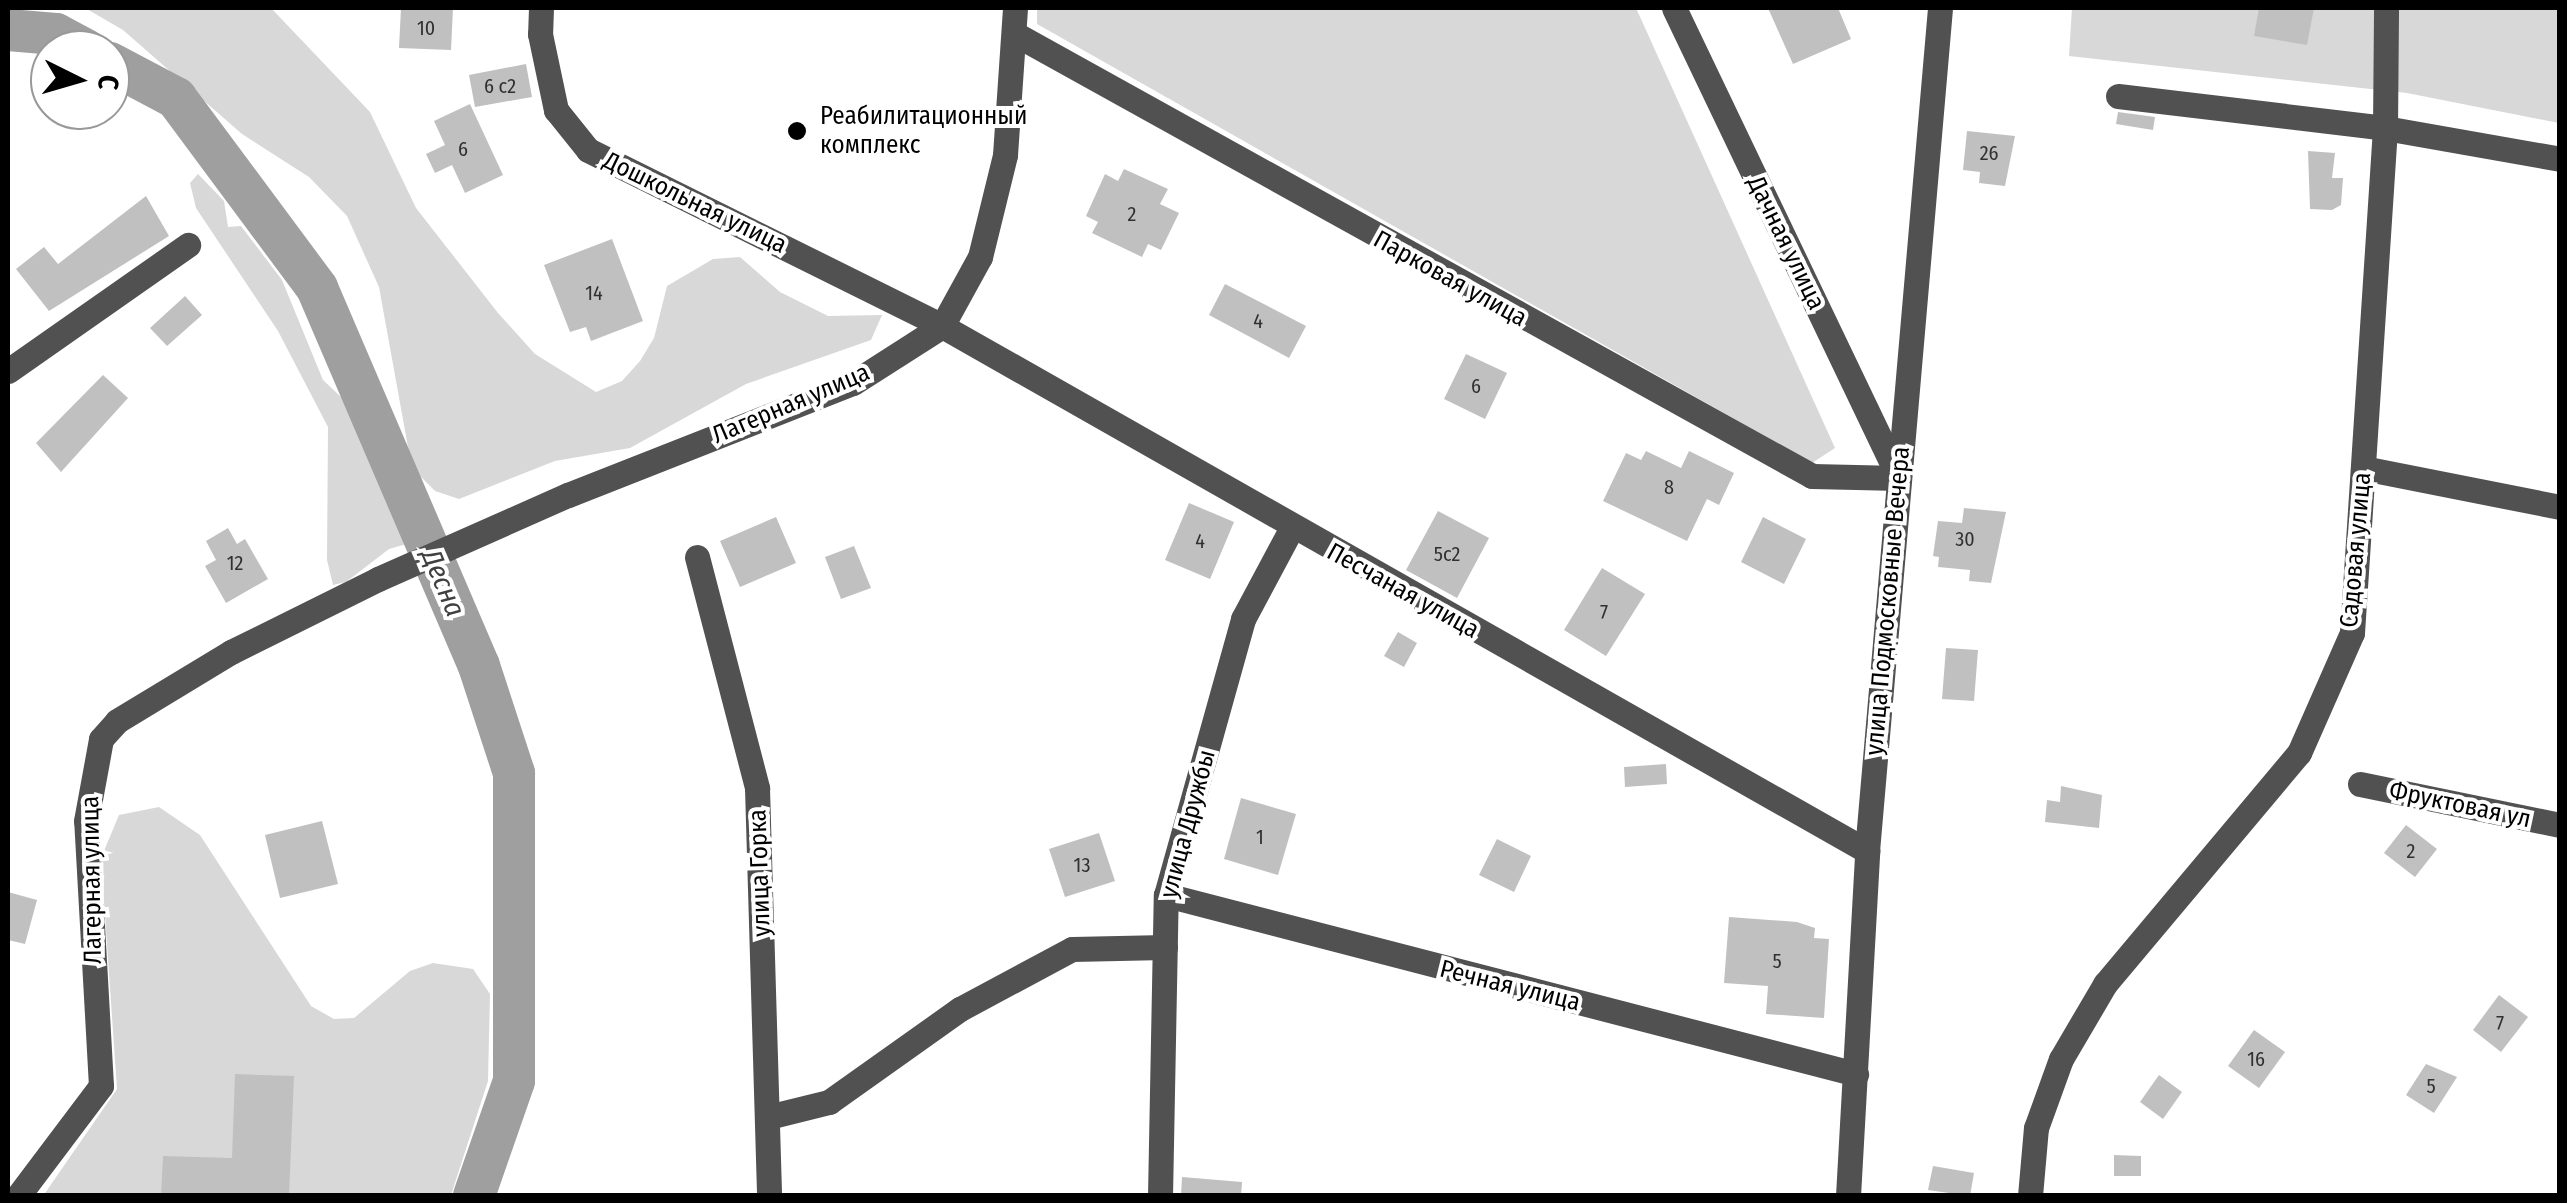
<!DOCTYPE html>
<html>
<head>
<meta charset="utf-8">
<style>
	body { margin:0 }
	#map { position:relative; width:2567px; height:1203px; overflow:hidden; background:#fff; font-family:"Fira Sans Condensed",sans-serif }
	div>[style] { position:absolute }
	.green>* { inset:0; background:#d8d8d8 }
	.river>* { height:42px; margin:-21px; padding:0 21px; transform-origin:21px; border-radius:21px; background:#9f9f9f }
	.building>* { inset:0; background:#c0c0c0 }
	.minor>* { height:25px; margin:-12.5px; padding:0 12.5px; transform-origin:12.5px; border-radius:12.5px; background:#515151 }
	.dots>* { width:28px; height:28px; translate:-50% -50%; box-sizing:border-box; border:5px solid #fff; border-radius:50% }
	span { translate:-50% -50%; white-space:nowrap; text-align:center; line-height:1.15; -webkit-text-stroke:8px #fff; paint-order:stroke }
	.number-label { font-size:20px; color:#303030 }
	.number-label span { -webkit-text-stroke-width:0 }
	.poi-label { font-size:25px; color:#000 }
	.left { translate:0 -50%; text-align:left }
	.street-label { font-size:25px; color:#000 }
	.water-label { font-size:28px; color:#404040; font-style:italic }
	.frame { position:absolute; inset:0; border:10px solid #000; pointer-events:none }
	.north { position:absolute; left:30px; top:30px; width:100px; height:100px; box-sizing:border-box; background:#fff; border:2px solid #999; border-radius:50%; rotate:95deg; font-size:28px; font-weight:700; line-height:40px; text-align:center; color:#000 }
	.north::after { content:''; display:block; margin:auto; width:35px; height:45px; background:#000; clip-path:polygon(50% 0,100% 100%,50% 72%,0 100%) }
</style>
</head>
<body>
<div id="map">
	<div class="green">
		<i style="clip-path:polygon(85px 8px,271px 8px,370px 112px,416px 208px,498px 313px,535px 354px,596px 392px,622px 381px,640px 361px,654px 338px,667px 286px,713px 259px,740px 257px,780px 292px,828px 316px,882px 315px,871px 340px,746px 384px,630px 448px,555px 461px,459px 499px,435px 491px,417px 473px,408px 447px,379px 287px,347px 216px,309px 177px,242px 134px,123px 30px)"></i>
		<i style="clip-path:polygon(1037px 8px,1636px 8px,1835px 448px,1812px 463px,1037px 24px)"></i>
		<i style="clip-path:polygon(2072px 8px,2559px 8px,2559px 123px,2407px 93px,2069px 56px)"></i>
		<i style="clip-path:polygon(198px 174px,224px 201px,228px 227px,241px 226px,282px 280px,323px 380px,342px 398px,384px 465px,410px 543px,389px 549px,346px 582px,333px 585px,327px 560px,328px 427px,278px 331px,196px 208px,190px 183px)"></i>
		<i style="clip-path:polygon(159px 807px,200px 835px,311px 1006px,334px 1019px,354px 1018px,410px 971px,433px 963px,473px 969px,490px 994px,488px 1081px,451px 1195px,43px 1196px,117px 1089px,101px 858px,119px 815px)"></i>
	</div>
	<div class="river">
		<i style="left:8px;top:30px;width:48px;rotate:4.8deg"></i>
		<i style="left:56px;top:34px;width:34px;rotate:28deg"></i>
		<i style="left:110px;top:63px;width:75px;rotate:27.9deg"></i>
		<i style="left:176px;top:98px;width:237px;rotate:53.4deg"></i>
		<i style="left:317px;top:288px;width:411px;rotate:66.8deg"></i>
		<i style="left:479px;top:666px;width:113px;rotate:71.9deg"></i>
		<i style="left:514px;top:773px;width:308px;rotate:90deg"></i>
		<i style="left:514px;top:1081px;width:122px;rotate:109.2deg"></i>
	</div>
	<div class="building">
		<i style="clip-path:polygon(401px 8px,453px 8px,451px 50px,399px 48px)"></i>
		<i style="clip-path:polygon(1768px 8px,1838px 8px,1851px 39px,1793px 64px)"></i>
		<i style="clip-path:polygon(2259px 8px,2314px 8px,2307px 45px,2254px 36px)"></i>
		<i style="clip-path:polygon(526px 64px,532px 97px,475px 107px,469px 75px)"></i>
		<i style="clip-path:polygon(470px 104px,503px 175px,465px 193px,452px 165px,435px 173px,426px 154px,445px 145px,434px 121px)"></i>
		<i style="clip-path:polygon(2118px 112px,2155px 117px,2153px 130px,2116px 124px)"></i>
		<i style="clip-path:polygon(1967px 131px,2015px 136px,2005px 186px,1979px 183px,1980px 172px,1963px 170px)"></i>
		<i style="clip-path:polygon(2308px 151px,2335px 153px,2332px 178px,2343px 178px,2341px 205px,2332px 210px,2310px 209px)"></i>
		<i style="clip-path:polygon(1124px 169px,1168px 189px,1160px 204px,1179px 213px,1161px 250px,1148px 244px,1142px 257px,1092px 233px,1098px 222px,1086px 216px,1105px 174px,1118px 181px)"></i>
		<i style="clip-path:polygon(146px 196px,169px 236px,49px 311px,16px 269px,44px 247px,58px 264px)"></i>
		<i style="clip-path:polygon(612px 239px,643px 321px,591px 341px,586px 327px,570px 332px,544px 265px)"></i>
		<i style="clip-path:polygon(1225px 284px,1306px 326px,1289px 358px,1209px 315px)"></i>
		<i style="clip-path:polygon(185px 296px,202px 315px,167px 346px,150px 328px)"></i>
		<i style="clip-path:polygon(1466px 354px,1507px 373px,1485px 419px,1444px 399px)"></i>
		<i style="clip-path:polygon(103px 375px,128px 398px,61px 472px,36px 443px)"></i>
		<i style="clip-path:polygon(1646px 451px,1681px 468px,1689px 451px,1734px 473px,1719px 505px,1707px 499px,1687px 541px,1603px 501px,1626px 453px,1641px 460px)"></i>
		<i style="clip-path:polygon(1189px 503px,1234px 522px,1210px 579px,1165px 560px)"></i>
		<i style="clip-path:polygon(1964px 508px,2006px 512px,1991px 583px,1969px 581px,1970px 570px,1938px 567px,1939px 557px,1933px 556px,1938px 521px,1962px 523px)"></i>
		<i style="clip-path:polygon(1438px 511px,1489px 538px,1457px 598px,1406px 570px)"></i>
		<i style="clip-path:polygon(776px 517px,796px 563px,740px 587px,720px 541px)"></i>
		<i style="clip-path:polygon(1763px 517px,1806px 539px,1784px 584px,1741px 562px)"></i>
		<i style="clip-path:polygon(228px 528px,237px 544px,245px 539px,268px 579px,226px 603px,205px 566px,216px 560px,206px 541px)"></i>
		<i style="clip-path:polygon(854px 546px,871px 588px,841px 599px,825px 557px)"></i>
		<i style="clip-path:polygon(1602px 568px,1645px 594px,1606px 656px,1564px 630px)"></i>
		<i style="clip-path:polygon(1398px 632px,1417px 643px,1404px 667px,1384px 656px)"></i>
		<i style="clip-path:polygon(1946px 648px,1978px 650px,1974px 701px,1942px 699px)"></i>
		<i style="clip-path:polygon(1666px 764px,1667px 784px,1625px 787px,1624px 767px)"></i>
		<i style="clip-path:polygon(2061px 786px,2102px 795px,2099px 828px,2045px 822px,2047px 800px,2060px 802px)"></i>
		<i style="clip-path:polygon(1241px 798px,1296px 814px,1278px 875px,1224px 859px)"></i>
		<i style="clip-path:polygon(322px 821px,338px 884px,280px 898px,265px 835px)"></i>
		<i style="clip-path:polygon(2406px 825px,2437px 849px,2415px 877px,2384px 853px)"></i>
		<i style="clip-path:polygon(1099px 833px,1115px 881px,1065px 897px,1049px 849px)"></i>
		<i style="clip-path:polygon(1497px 839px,1531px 856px,1514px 892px,1479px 875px)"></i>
		<i style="clip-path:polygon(8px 892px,37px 900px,25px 944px,8px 940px)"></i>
		<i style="clip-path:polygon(1729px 917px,1797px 922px,1815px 928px,1814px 938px,1829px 939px,1824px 1018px,1766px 1014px,1768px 986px,1724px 983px)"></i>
		<i style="clip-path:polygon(2499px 995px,2528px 1017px,2501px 1052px,2473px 1030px)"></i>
		<i style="clip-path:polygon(2254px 1030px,2285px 1052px,2259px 1088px,2228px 1066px)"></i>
		<i style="clip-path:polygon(2426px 1064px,2457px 1077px,2434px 1113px,2406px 1095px)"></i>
		<i style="clip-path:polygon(235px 1074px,294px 1076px,289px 1196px,161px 1196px,163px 1156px,232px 1158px)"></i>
		<i style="clip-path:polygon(2159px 1075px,2182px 1092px,2163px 1119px,2140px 1102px)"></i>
		<i style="clip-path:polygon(2114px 1155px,2141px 1156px,2141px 1176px,2114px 1176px)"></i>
		<i style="clip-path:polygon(1933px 1166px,1974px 1173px,1970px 1196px,1928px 1190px)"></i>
		<i style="clip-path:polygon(1182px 1177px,1242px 1182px,1241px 1196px,1181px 1196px)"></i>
	</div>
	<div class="minor">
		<i style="left:541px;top:8px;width:26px;rotate:92deg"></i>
		<i style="left:540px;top:34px;width:78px;rotate:78.1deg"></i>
		<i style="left:556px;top:110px;width:51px;rotate:51.3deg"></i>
		<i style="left:588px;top:150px;width:395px;rotate:26.4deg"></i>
		<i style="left:942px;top:326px;width:1064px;rotate:29.58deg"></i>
		<i style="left:1015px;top:34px;width:911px;rotate:29.01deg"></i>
		<i style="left:1812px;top:476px;width:87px;rotate:1.3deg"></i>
		<i style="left:1899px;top:478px;width:521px;rotate:-115.58deg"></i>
		<i style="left:2118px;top:96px;width:269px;rotate:6.8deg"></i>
		<i style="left:2385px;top:128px;width:178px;rotate:10deg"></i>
		<i style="left:8px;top:371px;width:220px;rotate:-35deg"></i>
		<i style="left:2363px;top:468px;width:201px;rotate:11.2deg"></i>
		<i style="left:697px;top:557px;width:239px;rotate:75.4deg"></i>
		<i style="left:757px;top:788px;width:408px;rotate:88.3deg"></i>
		<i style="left:2360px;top:784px;width:204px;rotate:11.6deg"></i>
		<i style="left:1166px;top:895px;width:713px;rotate:14.54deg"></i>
		<i style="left:768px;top:1117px;width:63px;rotate:-13.8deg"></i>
		<i style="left:829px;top:1102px;width:161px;rotate:-35.4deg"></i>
		<i style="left:960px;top:1009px;width:127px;rotate:-28.2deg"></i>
		<i style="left:1072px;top:949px;width:93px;rotate:-1.2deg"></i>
		<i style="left:18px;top:1196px;width:138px;rotate:-53deg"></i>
		<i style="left:101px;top:1086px;width:265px;rotate:-93.2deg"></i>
		<i style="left:86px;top:821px;width:83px;rotate:-79.6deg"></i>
		<i style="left:101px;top:739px;width:24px;rotate:-48deg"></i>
		<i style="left:117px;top:721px;width:133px;rotate:-31.2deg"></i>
		<i style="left:231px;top:652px;width:164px;rotate:-26.4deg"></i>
		<i style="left:378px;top:579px;width:208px;rotate:-23.9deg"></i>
		<i style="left:568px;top:495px;width:306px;rotate:-21.5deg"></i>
		<i style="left:853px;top:383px;width:106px;rotate:-32.6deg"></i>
		<i style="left:942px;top:326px;width:79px;rotate:-61.2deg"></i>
		<i style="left:980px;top:257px;width:105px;rotate:-76.2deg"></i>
		<i style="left:1005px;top:155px;width:147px;rotate:-86.1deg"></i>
		<i style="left:1160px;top:1196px;width:301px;rotate:-88.9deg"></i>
		<i style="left:1166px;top:895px;width:287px;rotate:-74.4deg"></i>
		<i style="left:1243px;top:619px;width:102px;rotate:-61.9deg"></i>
		<i style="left:1848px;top:1196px;width:346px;rotate:-86.8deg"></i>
		<i style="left:1867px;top:851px;width:846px;rotate:-85.05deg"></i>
		<i style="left:2030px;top:1196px;width:68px;rotate:-85deg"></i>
		<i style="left:2036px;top:1128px;width:73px;rotate:-70.1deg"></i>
		<i style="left:2061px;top:1059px;width:87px;rotate:-59.6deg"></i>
		<i style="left:2105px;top:984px;width:302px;rotate:-50deg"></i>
		<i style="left:2299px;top:753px;width:131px;rotate:-66.2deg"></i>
		<i style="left:2352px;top:633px;width:506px;rotate:-86.26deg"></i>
		<i style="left:2385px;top:128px;width:120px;rotate:-89.5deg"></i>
	</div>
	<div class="dots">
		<i style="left:797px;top:131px;background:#000"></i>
	</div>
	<div class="number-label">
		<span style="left:426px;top:28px">10</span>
		<span style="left:500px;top:86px">6 с2</span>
		<span style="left:463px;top:149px">6</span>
		<span style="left:1989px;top:153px">26</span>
		<span style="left:1132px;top:214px">2</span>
		<span style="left:594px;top:293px">14</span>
		<span style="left:1258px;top:321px">4</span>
		<span style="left:1476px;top:386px">6</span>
		<span style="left:1669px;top:487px">8</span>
		<span style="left:1965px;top:539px">30</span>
		<span style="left:1200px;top:541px">4</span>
		<span style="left:1447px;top:554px">5с2</span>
		<span style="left:235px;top:563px">12</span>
		<span style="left:1604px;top:612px">7</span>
		<span style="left:1260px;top:837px">1</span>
		<span style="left:2411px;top:851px">2</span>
		<span style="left:1082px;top:865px">13</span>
		<span style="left:1777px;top:961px">5</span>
		<span style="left:2500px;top:1023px">7</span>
		<span style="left:2256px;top:1059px">16</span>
		<span style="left:2431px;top:1086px">5</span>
	</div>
	<div class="poi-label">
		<span class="left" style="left:820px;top:131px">Реабилитационный<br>комплекс</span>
	</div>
	<div class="street-label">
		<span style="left:695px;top:203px;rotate:26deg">Дошкольная улица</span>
		<span style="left:1786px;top:243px;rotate:64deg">Дачная улица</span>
		<span style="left:1450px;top:279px;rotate:29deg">Парковая улица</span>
		<span style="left:791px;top:404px;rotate:-23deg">Лагерная улица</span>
		<span style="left:2356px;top:550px;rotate:-85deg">Садовая улица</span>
		<span style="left:1403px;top:591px;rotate:29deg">Песчаная улица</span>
		<span style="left:1888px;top:601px;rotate:-85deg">улица Подмосковные Вечера</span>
		<span style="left:2460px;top:805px;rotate:12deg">Фруктовая ул</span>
		<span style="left:1188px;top:824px;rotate:-75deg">улица Дружбы</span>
		<span style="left:760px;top:873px;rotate:-92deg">улица Горка</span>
		<span style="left:92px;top:880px;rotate:-91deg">Лагерная улица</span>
		<span style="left:1510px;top:986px;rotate:14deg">Речная улица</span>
	</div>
	<div class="water-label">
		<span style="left:443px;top:583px;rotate:67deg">Десна</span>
	</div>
	<div class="frame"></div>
	<div class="north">С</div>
</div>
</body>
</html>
